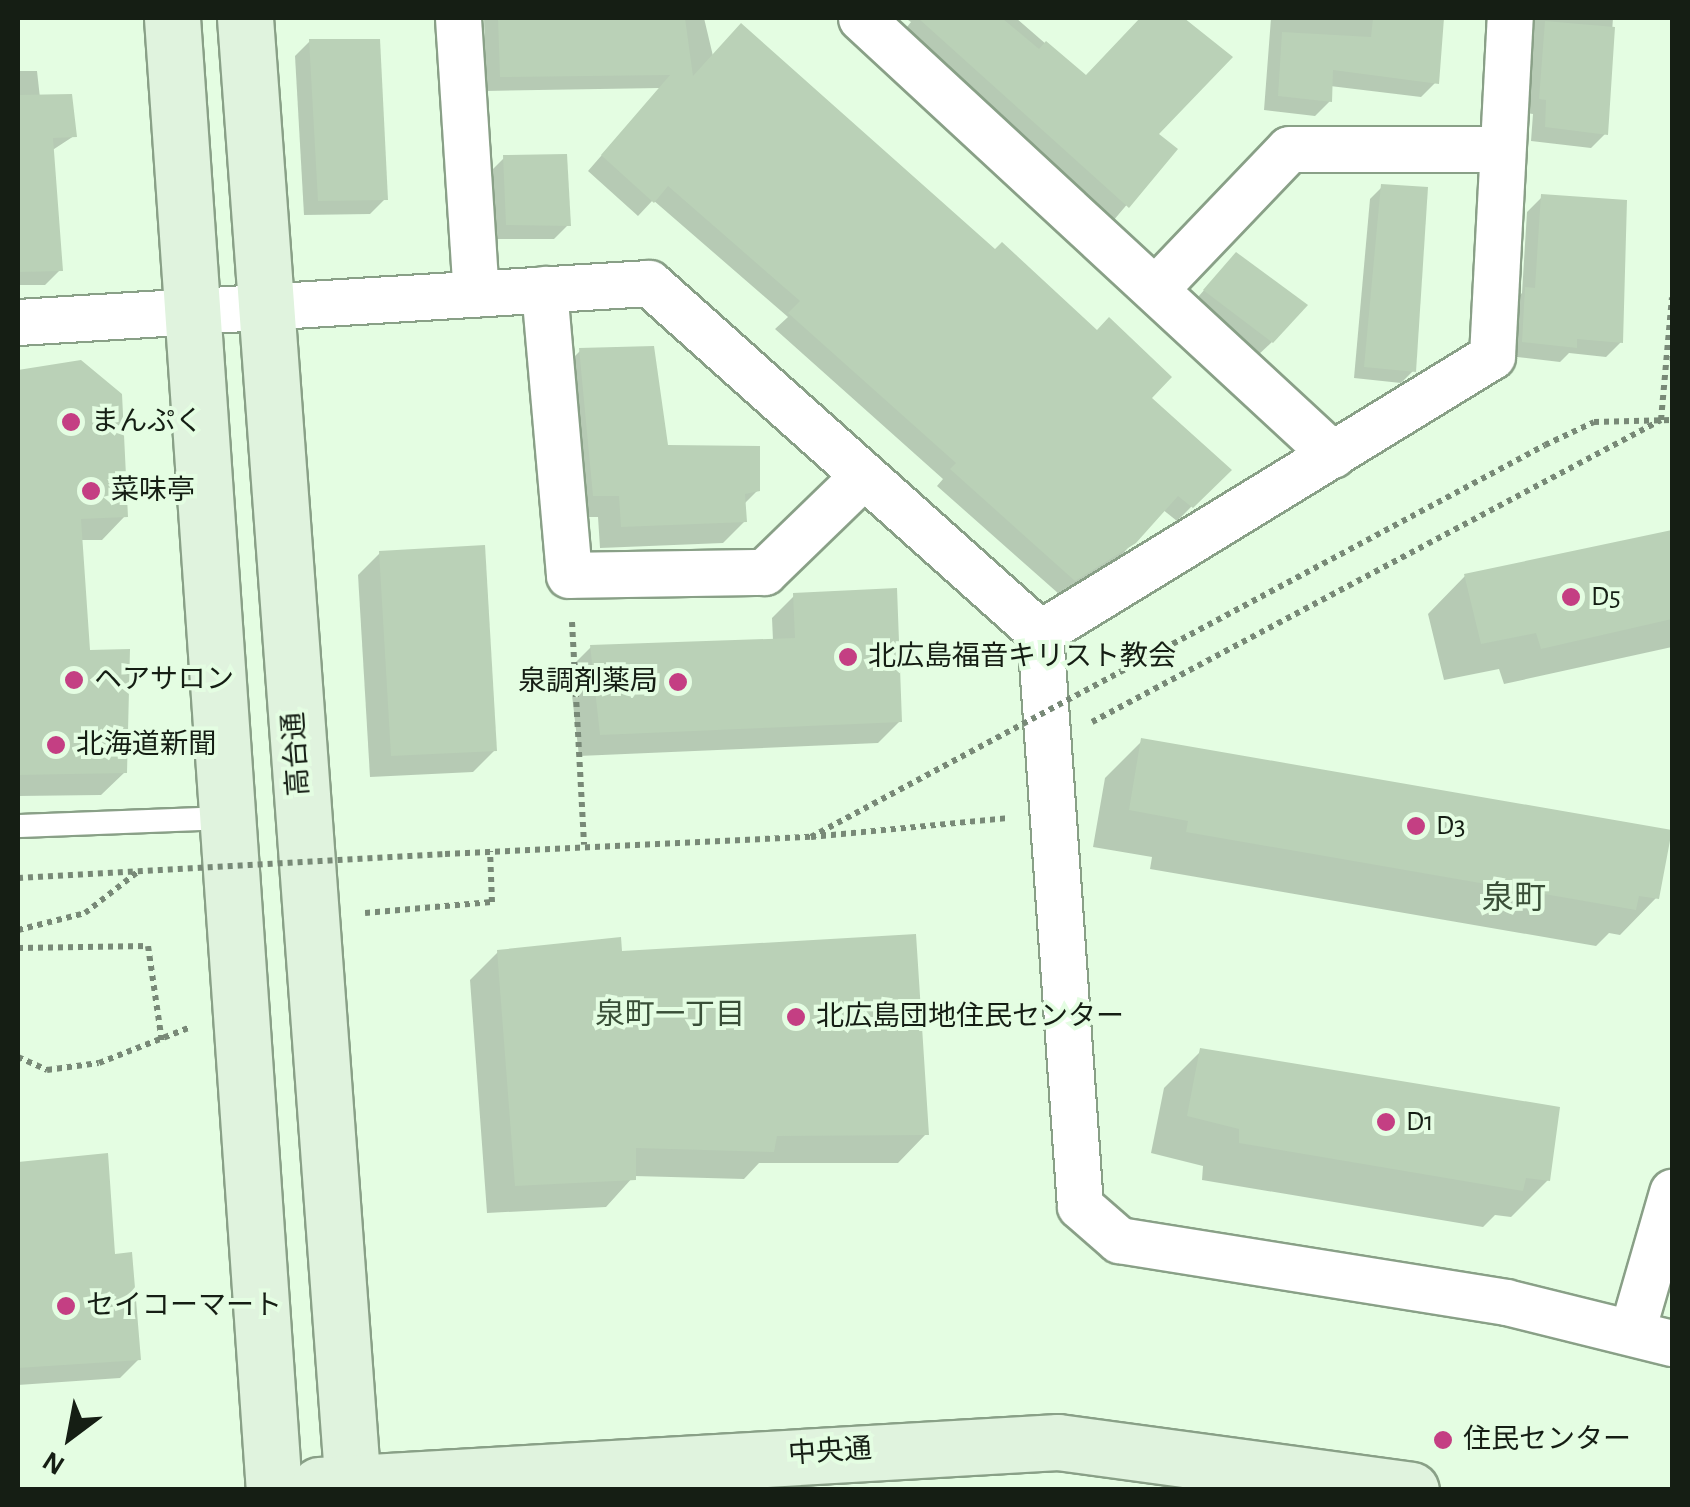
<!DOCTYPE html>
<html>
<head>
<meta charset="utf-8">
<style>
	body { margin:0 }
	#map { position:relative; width:1690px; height:1507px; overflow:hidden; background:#e4fde2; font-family:"Alegreya Sans","Noto Sans JP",sans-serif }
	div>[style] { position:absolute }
	.shadow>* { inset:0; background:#0003 }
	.building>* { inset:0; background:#bad1b7 }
	.path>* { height:6px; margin-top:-3px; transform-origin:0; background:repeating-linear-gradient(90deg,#788977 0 5px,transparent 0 10px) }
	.roads { filter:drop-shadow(2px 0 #89a087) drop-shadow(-2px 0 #89a087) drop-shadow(0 2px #89a087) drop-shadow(0 -2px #89a087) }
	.lane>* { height:22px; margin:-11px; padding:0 11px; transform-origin:11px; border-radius:11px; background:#fff }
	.street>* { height:45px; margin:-22.5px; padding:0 22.5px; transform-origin:22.5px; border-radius:22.5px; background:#fff }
	.secondary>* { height:55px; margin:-27.5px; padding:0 27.5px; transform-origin:27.5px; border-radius:27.5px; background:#e0f3de }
	.path-bridge>* { height:6px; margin-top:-3px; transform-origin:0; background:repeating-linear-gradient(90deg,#788977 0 5px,transparent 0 10px) }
	.dots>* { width:28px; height:28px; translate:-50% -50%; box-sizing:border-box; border:5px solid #e4fde2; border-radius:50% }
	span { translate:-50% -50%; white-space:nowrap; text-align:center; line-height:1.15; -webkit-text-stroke:8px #e4fde2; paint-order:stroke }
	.poi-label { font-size:28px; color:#151e14 }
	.left { translate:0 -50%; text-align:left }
	.right { translate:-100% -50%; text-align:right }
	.street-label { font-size:28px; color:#151e14 }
	.neighbourhood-label { font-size:30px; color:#3a4f38 }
	.quarter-label { font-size:32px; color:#3a4f38 }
	.frame { position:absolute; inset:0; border:20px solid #151e14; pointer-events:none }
	.north { position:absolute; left:20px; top:1387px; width:100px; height:100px; -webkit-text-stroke:8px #e4fde2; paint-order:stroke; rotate:212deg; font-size:28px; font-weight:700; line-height:40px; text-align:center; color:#151e14 }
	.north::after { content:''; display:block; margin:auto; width:35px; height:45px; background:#151e14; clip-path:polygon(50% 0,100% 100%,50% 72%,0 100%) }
</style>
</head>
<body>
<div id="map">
	<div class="shadow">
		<i style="clip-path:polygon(484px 18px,704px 18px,713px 56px,1149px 398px,1228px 470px,1177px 521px,1162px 509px,1119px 558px,1059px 594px,937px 486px,943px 479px,775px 329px,788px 317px,653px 200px,638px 216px,588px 171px,660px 88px,486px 91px)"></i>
		<i style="clip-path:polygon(905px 18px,1016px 18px,1085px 78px,1142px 18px,1180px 18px,1229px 57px,1156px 134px,1174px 149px,1113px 221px,903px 32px,911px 22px)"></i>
		<i style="clip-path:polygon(1271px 18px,1436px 18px,1436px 82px,1421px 97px,1330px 86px,1330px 101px,1315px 116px,1264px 110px)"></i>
		<i style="clip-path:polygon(1535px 18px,1613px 18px,1605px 134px,1591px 148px,1531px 141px,1533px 114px,1526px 113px)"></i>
		<i style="clip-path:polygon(310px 41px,385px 199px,370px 214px,304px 215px,295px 56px)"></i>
		<i style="clip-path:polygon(18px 71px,37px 71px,40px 98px,74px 136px,51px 151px,60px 270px,45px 285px,18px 285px)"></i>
		<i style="clip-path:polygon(504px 158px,568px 225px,554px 239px,492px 239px,489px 173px)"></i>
		<i style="clip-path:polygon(1382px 187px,1413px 371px,1401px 383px,1354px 378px,1370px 199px)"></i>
		<i style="clip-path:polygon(1542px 197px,1621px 342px,1606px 357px,1569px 353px,1560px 362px,1508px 356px,1511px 304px,1522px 293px,1527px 212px)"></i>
		<i style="clip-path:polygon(1222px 270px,1272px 342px,1257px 356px,1190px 306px)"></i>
		<i style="clip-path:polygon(580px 351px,666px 447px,758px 490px,743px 505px,745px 521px,723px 543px,600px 548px,598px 517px,572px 517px,558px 373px)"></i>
		<i style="clip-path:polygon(80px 363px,125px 516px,102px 540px,80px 540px,88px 652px,125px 772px,101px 795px,18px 796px,18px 373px)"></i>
		<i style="clip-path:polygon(1672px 533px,1672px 647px,1504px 684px,1499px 669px,1444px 680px,1428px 614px,1465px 576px)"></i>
		<i style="clip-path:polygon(380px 553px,495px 750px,473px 772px,370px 777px,358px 575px)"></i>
		<i style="clip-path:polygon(794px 596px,900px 721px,878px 743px,579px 756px,569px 669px,591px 647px,773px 641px,772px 618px)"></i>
		<i style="clip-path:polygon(1142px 741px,1657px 897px,1620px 935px,1609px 933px,1596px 946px,1150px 869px,1152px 857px,1093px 847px,1105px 778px)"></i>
		<i style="clip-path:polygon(498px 952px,620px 954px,926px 1134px,898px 1163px,759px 1163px,744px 1179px,634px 1176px,606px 1207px,487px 1213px,470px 980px)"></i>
		<i style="clip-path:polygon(1201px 1051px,1548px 1180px,1511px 1217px,1495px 1215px,1483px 1227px,1202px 1180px,1203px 1166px,1151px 1153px,1164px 1088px)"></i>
		<i style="clip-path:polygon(105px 1156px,112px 1257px,139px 1359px,120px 1378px,18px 1385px,18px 1164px)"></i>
	</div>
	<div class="building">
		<i style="clip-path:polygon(498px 18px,685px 18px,693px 76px,741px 23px,995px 249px,1002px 242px,1097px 330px,1109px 317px,1172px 377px,1152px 398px,1232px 470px,1193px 508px,1178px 496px,1136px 543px,1075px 581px,950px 469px,956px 463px,788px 313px,800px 301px,668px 186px,654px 203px,601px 155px,670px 75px,500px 77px)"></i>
		<i style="clip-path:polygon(918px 18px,1002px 18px,1039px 49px,1046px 41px,1086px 75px,1140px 18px,1184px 18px,1233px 57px,1159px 134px,1178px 149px,1129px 208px)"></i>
		<i style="clip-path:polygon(1373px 18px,1444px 18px,1439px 84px,1333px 70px,1332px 102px,1278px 96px,1282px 32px,1371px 37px)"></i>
		<i style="clip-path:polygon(1545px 21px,1615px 27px,1608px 135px,1545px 127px,1546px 100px,1539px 99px)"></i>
		<i style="clip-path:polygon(309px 39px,380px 39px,388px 200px,318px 201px)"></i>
		<i style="clip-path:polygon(72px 94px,77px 137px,53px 138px,63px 271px,18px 272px,18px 95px)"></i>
		<i style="clip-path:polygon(567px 154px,571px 226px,506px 225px,503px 155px)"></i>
		<i style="clip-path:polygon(1381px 184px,1428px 187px,1416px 372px,1364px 367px)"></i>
		<i style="clip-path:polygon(1541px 194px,1627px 200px,1623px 343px,1577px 339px,1577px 348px,1522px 342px,1525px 287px,1535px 288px)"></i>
		<i style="clip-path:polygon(1236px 252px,1308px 305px,1273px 343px,1203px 290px)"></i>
		<i style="clip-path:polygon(654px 346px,668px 445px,760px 446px,760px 491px,745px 494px,747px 522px,621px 527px,619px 496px,593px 496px,579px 348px)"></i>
		<i style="clip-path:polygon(81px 360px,122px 394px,128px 517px,81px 519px,90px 650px,130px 649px,127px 773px,18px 775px,18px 370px)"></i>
		<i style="clip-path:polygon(1672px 530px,1672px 619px,1541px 649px,1536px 633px,1481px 644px,1464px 574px)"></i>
		<i style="clip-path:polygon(485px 545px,497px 751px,391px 756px,379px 551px)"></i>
		<i style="clip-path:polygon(897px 588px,902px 722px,600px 735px,590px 645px,795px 638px,793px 593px)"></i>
		<i style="clip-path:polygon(1141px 738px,1672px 830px,1659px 899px,1639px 896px,1636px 910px,1186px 832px,1188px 821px,1129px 810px)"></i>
		<i style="clip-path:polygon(916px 934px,929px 1135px,777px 1136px,774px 1152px,636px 1148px,636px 1180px,515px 1186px,497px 950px,621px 937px,622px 951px)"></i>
		<i style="clip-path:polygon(1200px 1048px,1560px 1107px,1550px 1181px,1526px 1178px,1523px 1191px,1239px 1143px,1239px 1129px,1187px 1116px)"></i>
		<i style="clip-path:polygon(108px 1153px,115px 1254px,132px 1252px,141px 1360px,18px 1368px,18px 1162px)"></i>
	</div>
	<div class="path">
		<i style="left:1661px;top:420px;width:123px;rotate:-84.9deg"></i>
		<i style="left:1545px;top:445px;width:54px;rotate:-25.1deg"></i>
		<i style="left:1594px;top:422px;width:78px;rotate:-1.5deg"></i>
		<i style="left:572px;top:622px;width:223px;rotate:86.9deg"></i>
		<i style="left:1092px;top:722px;width:644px;rotate:-27.96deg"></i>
		<i style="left:445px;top:854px;width:366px;rotate:-2.7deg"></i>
		<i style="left:811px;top:837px;width:197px;rotate:-5.5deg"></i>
		<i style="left:365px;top:913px;width:127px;rotate:-5deg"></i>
		<i style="left:492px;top:902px;width:51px;rotate:-92.2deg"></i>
		<i style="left:18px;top:930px;width:69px;rotate:-14.2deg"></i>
		<i style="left:85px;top:913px;width:68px;rotate:-37.9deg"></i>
		<i style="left:18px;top:948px;width:130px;rotate:-0.9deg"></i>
		<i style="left:148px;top:946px;width:97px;rotate:81.7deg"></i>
		<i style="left:18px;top:1057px;width:32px;rotate:24deg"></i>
		<i style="left:47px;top:1070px;width:52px;rotate:-7.7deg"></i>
		<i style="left:99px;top:1063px;width:99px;rotate:-21.4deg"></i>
	</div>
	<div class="roads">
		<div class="lane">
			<i style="left:18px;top:826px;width:210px;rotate:-2.2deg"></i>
		</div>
		<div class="street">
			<i style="left:458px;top:18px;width:276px;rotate:86.3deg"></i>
			<i style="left:861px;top:18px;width:643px;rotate:42.79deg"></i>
			<i style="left:1156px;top:288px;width:192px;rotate:-46.3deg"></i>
			<i style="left:1289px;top:149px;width:212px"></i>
			<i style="left:544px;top:289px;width:287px;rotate:85deg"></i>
			<i style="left:569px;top:575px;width:195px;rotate:-0.9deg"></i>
			<i style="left:764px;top:572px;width:136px;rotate:-44.1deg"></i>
			<i style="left:18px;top:322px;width:632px;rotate:-3.54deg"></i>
			<i style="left:649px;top:283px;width:525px;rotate:41.83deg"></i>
			<i style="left:1040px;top:633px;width:574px;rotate:86.01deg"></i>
			<i style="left:1080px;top:1206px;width:52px;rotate:41.1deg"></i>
			<i style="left:1119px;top:1240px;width:392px;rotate:9.1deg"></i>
			<i style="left:1506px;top:1302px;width:171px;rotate:13.9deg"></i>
			<i style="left:1040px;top:633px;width:530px;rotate:-31.5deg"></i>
			<i style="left:1492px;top:356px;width:338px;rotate:-87deg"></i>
			<i style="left:1632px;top:1331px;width:145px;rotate:-73.9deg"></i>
		</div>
		<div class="secondary">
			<i style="left:172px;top:18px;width:1476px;rotate:86.04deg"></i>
			<i style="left:245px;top:18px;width:1476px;rotate:85.8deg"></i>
			<i style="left:319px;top:1485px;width:740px;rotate:-3.33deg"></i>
			<i style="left:1058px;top:1442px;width:356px;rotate:7.7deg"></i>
		</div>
	</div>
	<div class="path-bridge">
		<i style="left:811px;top:837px;width:832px;rotate:-28.1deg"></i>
		<i style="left:18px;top:878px;width:428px;rotate:-3.2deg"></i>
	</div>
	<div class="dots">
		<i style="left:71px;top:422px;background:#c43f83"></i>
		<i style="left:91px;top:491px;background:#c43f83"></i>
		<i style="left:1571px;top:597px;background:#c43f83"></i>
		<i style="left:848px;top:657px;background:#c43f83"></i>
		<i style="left:74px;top:680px;background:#c43f83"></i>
		<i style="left:678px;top:682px;background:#c43f83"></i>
		<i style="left:56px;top:745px;background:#c43f83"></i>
		<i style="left:1416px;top:826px;background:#c43f83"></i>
		<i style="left:796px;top:1017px;background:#c43f83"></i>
		<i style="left:1386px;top:1122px;background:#c43f83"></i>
		<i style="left:66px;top:1306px;background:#c43f83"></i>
		<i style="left:1443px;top:1440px;background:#c43f83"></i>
	</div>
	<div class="poi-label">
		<span class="left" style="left:91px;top:422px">まんぷく</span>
		<span class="left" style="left:111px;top:491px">菜味亭</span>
		<span class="left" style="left:1591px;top:597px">D5</span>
		<span class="left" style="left:868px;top:657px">北広島福音キリスト教会</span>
		<span class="left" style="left:94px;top:680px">ヘアサロン</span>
		<span class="right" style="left:658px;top:682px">泉調剤薬局</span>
		<span class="left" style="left:76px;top:745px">北海道新聞</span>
		<span class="left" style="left:1436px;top:826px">D3</span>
		<span class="left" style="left:816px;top:1017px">北広島団地住民センター</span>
		<span class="left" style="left:1406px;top:1122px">D1</span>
		<span class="left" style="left:86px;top:1306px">セイコーマート</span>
		<span class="left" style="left:1463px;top:1440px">住民センター</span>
	</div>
	<div class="street-label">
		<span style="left:297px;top:754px;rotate:-94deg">高台通</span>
		<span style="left:830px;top:1452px;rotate:-4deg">中央通</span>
	</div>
	<div class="neighbourhood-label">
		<span style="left:670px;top:1015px">泉町一丁目</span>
	</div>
	<div class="quarter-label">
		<span style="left:1514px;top:898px">泉町</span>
	</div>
	<div class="frame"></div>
	<div class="north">N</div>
</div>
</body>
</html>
